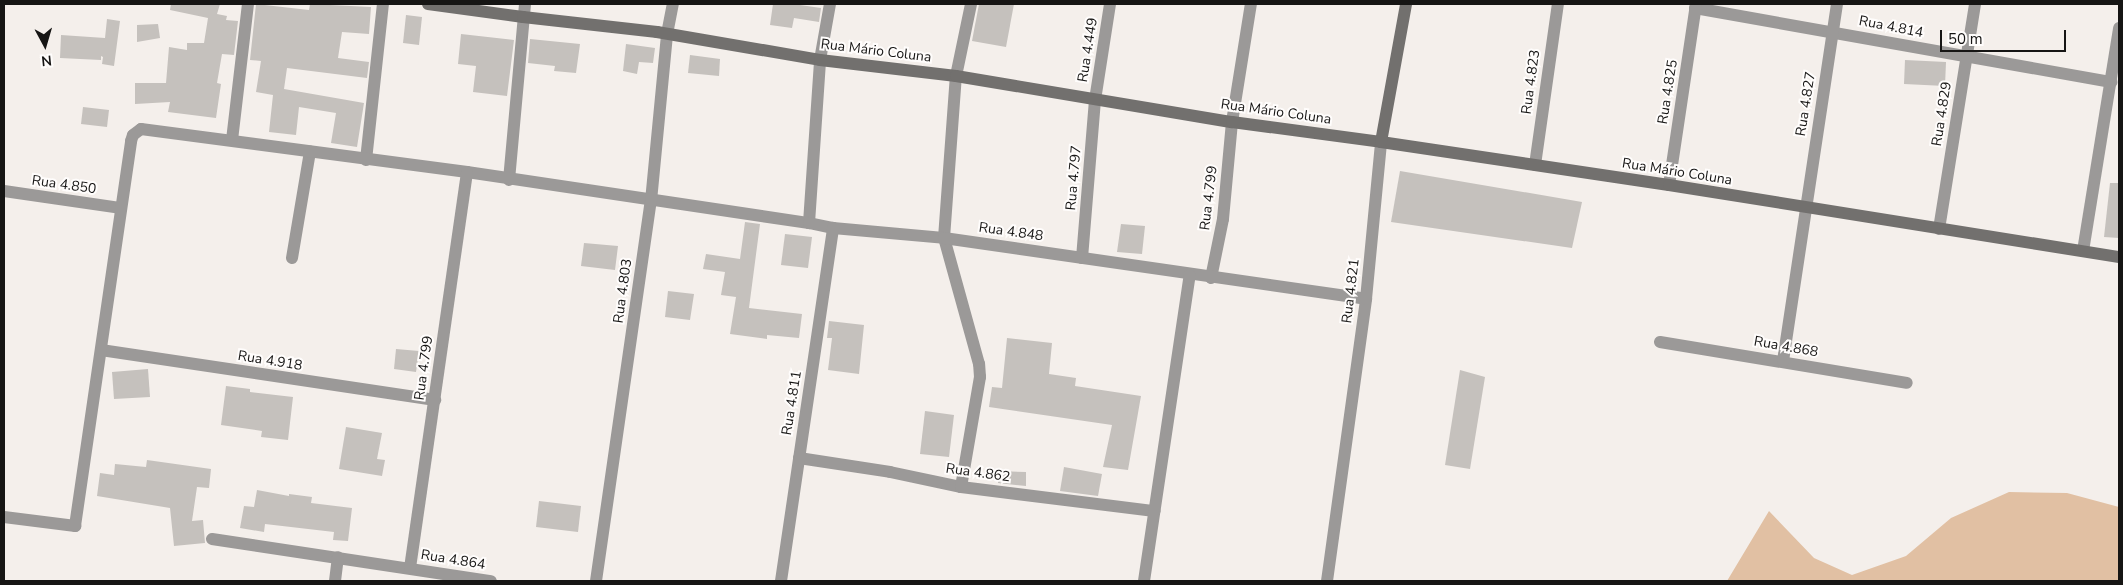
<!DOCTYPE html>
<html>
<head>
<meta charset="utf-8">
<style>
	body { margin:0 }
	#map { position:relative; width:2123px; height:585px; overflow:hidden; background:#f4efeb; font-family:"Nunito Sans",sans-serif }
	div>[style] { position:absolute }
	.green>* { inset:0; background:#e1c0a3 }
	.building>* { inset:0; background:#c5c1bd }
	.street>* { height:12px; margin:-6px; padding:0 6px; transform-origin:6px; border-radius:6px; background:#9b9998 }
	.secondary>* { height:12px; margin:-6px; padding:0 6px; transform-origin:6px; border-radius:6px; background:#72706e }
	span { translate:-50% -50%; white-space:nowrap; text-align:center; line-height:1.15; -webkit-text-stroke:4px #fffdfc; paint-order:stroke }
	.street-label { font-size:14px; color:#161514 }
	.frame { position:absolute; inset:0; border:5px solid #161514; pointer-events:none }
	.north { position:absolute; left:20px; top:20px; width:50px; height:50px; -webkit-text-stroke:4px #fffdfc; paint-order:stroke; rotate:174deg; font-size:14px; font-weight:700; line-height:20px; text-align:center; color:#161514 }
	.north::after { content:''; display:block; margin:auto; width:18px; height:22px; background:#161514; clip-path:polygon(50% 0,100% 100%,50% 72%,0 100%) }
	.scale { position:absolute; left:1940px; top:30px; width:126px; height:22px; box-sizing:border-box; border:2px solid #161514; border-top:0; padding-left:6px; font-size:15px; line-height:18px; white-space:nowrap; color:#161514; -webkit-text-stroke:4px #fffdfc; paint-order:stroke }
</style>
</head>
<body>
<div id="map">
	<div class="green">
		<i style="clip-path:polygon(2009px 492px,2067px 493px,2119px 507px,2119px 581px,1727px 581px,1769px 511px,1814px 558px,1852px 575px,1906px 556px,1951px 518px)"></i>
	</div>
	<div class="building">
		<i style="clip-path:polygon(171px 4px,220px 4px,217px 14px,227px 16px,226px 20px,238px 21px,234px 55px,222px 54px,217px 83px,221px 84px,216px 118px,168px 112px,170px 102px,135px 104px,135px 83px,166px 83px,169px 47px,187px 50px,187px 43px,204px 43px,208px 18px,170px 10px)"></i>
		<i style="clip-path:polygon(256px 4px,309px 10px,310px 4px,371px 7px,369px 34px,342px 32px,338px 58px,369px 62px,367px 78px,287px 68px,284px 89px,364px 103px,357px 147px,331px 143px,336px 113px,299px 107px,296px 135px,269px 132px,273px 95px,256px 92px,261px 61px,250px 60px)"></i>
		<i style="clip-path:polygon(773px 4px,793px 4px,821px 8px,819px 22px,794px 18px,792px 28px,770px 25px)"></i>
		<i style="clip-path:polygon(979px 4px,1014px 4px,1006px 47px,972px 41px)"></i>
		<i style="clip-path:polygon(406px 15px,422px 17px,419px 45px,403px 43px)"></i>
		<i style="clip-path:polygon(107px 19px,120px 21px,114px 66px,102px 64px,103px 57px,101px 56px,101px 60px,60px 58px,61px 35px,105px 38px)"></i>
		<i style="clip-path:polygon(158px 24px,160px 38px,137px 42px,137px 25px)"></i>
		<i style="clip-path:polygon(461px 34px,514px 40px,507px 96px,473px 92px,476px 66px,458px 64px)"></i>
		<i style="clip-path:polygon(530px 39px,580px 44px,576px 73px,554px 71px,555px 66px,528px 63px)"></i>
		<i style="clip-path:polygon(626px 44px,655px 48px,653px 63px,639px 62px,637px 74px,623px 71px)"></i>
		<i style="clip-path:polygon(690px 55px,720px 59px,719px 76px,688px 73px)"></i>
		<i style="clip-path:polygon(1905px 60px,1946px 62px,1945px 86px,1904px 84px)"></i>
		<i style="clip-path:polygon(83px 107px,109px 110px,107px 127px,81px 124px)"></i>
		<i style="clip-path:polygon(1400px 171px,1582px 202px,1572px 248px,1391px 222px)"></i>
		<i style="clip-path:polygon(2110px 183px,2119px 183px,2119px 238px,2104px 237px)"></i>
		<i style="clip-path:polygon(745px 222px,760px 224px,749px 308px,802px 314px,799px 338px,767px 335px,767px 339px,730px 334px,736px 297px,721px 295px,725px 272px,703px 269px,706px 254px,740px 259px)"></i>
		<i style="clip-path:polygon(1121px 224px,1145px 226px,1142px 254px,1117px 252px)"></i>
		<i style="clip-path:polygon(785px 234px,812px 237px,808px 268px,781px 265px)"></i>
		<i style="clip-path:polygon(584px 243px,618px 246px,615px 270px,581px 266px)"></i>
		<i style="clip-path:polygon(668px 291px,694px 294px,690px 320px,665px 317px)"></i>
		<i style="clip-path:polygon(829px 321px,864px 325px,859px 374px,828px 370px,832px 338px,827px 338px)"></i>
		<i style="clip-path:polygon(1007px 338px,1052px 343px,1049px 374px,1076px 378px,1075px 386px,1141px 396px,1128px 470px,1103px 467px,1112px 425px,989px 407px,992px 387px,1002px 388px)"></i>
		<i style="clip-path:polygon(396px 349px,419px 351px,416px 372px,394px 369px)"></i>
		<i style="clip-path:polygon(148px 369px,150px 397px,114px 399px,112px 372px)"></i>
		<i style="clip-path:polygon(1460px 370px,1485px 377px,1470px 469px,1445px 465px)"></i>
		<i style="clip-path:polygon(226px 386px,250px 389px,250px 392px,293px 397px,288px 440px,261px 437px,262px 431px,221px 425px)"></i>
		<i style="clip-path:polygon(925px 411px,954px 415px,949px 457px,920px 454px)"></i>
		<i style="clip-path:polygon(346px 427px,382px 433px,377px 459px,385px 460px,382px 476px,339px 469px)"></i>
		<i style="clip-path:polygon(147px 460px,211px 469px,209px 488px,197px 487px,192px 521px,203px 520px,205px 543px,174px 546px,170px 508px,97px 496px,100px 473px,114px 475px,115px 464px,146px 467px)"></i>
		<i style="clip-path:polygon(1064px 467px,1102px 474px,1098px 496px,1060px 491px)"></i>
		<i style="clip-path:polygon(998px 471px,1026px 472px,1026px 486px,998px 483px)"></i>
		<i style="clip-path:polygon(257px 490px,289px 496px,289px 494px,312px 497px,311px 503px,352px 508px,348px 541px,333px 540px,334px 532px,265px 524px,264px 532px,240px 528px,244px 506px,254px 507px)"></i>
		<i style="clip-path:polygon(539px 501px,581px 506px,578px 532px,536px 527px)"></i>
	</div>
	<div class="street">
		<i style="left:1695px;top:8px;width:423px;rotate:10.1deg"></i>
		<i style="left:232px;top:140px;width:137px;rotate:-83.3deg"></i>
		<i style="left:366px;top:160px;width:157px;rotate:-83.8deg"></i>
		<i style="left:1535px;top:165px;width:163px;rotate:-81.9deg"></i>
		<i style="left:509px;top:180px;width:177px;rotate:-84.8deg"></i>
		<i style="left:1669px;top:185px;width:183px;rotate:-81.5deg"></i>
		<i style="left:4px;top:191px;width:117px;rotate:8.3deg"></i>
		<i style="left:809px;top:223px;width:163px;rotate:-86.1deg"></i>
		<i style="left:820px;top:60px;width:57px;rotate:-79.9deg"></i>
		<i style="left:1939px;top:229px;width:228px;rotate:-80.9deg"></i>
		<i style="left:2083px;top:251px;width:226px;rotate:-80.8deg"></i>
		<i style="left:292px;top:258px;width:108px;rotate:-80.4deg"></i>
		<i style="left:1082px;top:258px;width:159px;rotate:-85.3deg"></i>
		<i style="left:1095px;top:100px;width:97px;rotate:-81.1deg"></i>
		<i style="left:1211px;top:278px;width:60px;rotate:-78.5deg"></i>
		<i style="left:1223px;top:219px;width:97px;rotate:-84.7deg"></i>
		<i style="left:1232px;top:122px;width:120px;rotate:-80.9deg"></i>
		<i style="left:1660px;top:342px;width:250px;rotate:9.4deg"></i>
		<i style="left:101px;top:350px;width:338px;rotate:8.5deg"></i>
		<i style="left:1783px;top:361px;width:361px;rotate:-81.4deg"></i>
		<i style="left:799px;top:458px;width:92px;rotate:8.7deg"></i>
		<i style="left:890px;top:472px;width:73px;rotate:11.9deg"></i>
		<i style="left:961px;top:487px;width:195px;rotate:7.1deg"></i>
		<i style="left:961px;top:487px;width:112px;rotate:-80.2deg"></i>
		<i style="left:980px;top:377px;width:13px;rotate:-94deg"></i>
		<i style="left:979px;top:364px;width:131px;rotate:-105.5deg"></i>
		<i style="left:944px;top:238px;width:162px;rotate:-85.8deg"></i>
		<i style="left:956px;top:76px;width:74px;rotate:-78.2deg"></i>
		<i style="left:4px;top:517px;width:72px;rotate:7.2deg"></i>
		<i style="left:75px;top:526px;width:389px;rotate:-81.7deg"></i>
		<i style="left:131px;top:141px;width:6px;rotate:-72deg"></i>
		<i style="left:133px;top:135px;width:10px;rotate:-37deg"></i>
		<i style="left:141px;top:129px;width:329px;rotate:7.5deg"></i>
		<i style="left:467px;top:172px;width:346px;rotate:8.5deg"></i>
		<i style="left:809px;top:223px;width:25px;rotate:12deg"></i>
		<i style="left:833px;top:228px;width:111px;rotate:5.1deg"></i>
		<i style="left:944px;top:238px;width:426px;rotate:8.2deg"></i>
		<i style="left:212px;top:539px;width:282px;rotate:8.6deg"></i>
		<i style="left:410px;top:568px;width:400px;rotate:-81.8deg"></i>
		<i style="left:335px;top:581px;width:24px;rotate:-83deg"></i>
		<i style="left:596px;top:581px;width:384px;rotate:-81.8deg"></i>
		<i style="left:651px;top:201px;width:168px;rotate:-84.5deg"></i>
		<i style="left:667px;top:34px;width:31px;rotate:-79deg"></i>
		<i style="left:781px;top:581px;width:357px;rotate:-81.6deg"></i>
		<i style="left:1144px;top:581px;width:309px;rotate:-81.5deg"></i>
		<i style="left:1327px;top:581px;width:285px;rotate:-82.1deg"></i>
		<i style="left:1366px;top:299px;width:158px;rotate:-84.5deg"></i>
	</div>
	<div class="secondary">
		<i style="left:428px;top:4px;width:96px;rotate:7.8deg"></i>
		<i style="left:523px;top:17px;width:135px;rotate:6.4deg"></i>
		<i style="left:657px;top:32px;width:165px;rotate:9.7deg"></i>
		<i style="left:820px;top:60px;width:137px;rotate:6.7deg"></i>
		<i style="left:956px;top:76px;width:280px;rotate:9.5deg"></i>
		<i style="left:1232px;top:122px;width:150px;rotate:7.6deg"></i>
		<i style="left:1381px;top:142px;width:291px;rotate:8.5deg"></i>
		<i style="left:1669px;top:185px;width:456px;rotate:9.1deg"></i>
		<i style="left:1381px;top:142px;width:140px;rotate:-79.7deg"></i>
	</div>
	<div class="street-label">
		<span style="left:1891px;top:27px;rotate:11deg">Rua 4.814</span>
		<span style="left:1088px;top:50px;rotate:-81deg">Rua 4.449</span>
		<span style="left:876px;top:51px;rotate:7deg">Rua Mário Coluna</span>
		<span style="left:1531px;top:82px;rotate:-82deg">Rua 4.823</span>
		<span style="left:1668px;top:92px;rotate:-81deg">Rua 4.825</span>
		<span style="left:1806px;top:104px;rotate:-81deg">Rua 4.827</span>
		<span style="left:1276px;top:112px;rotate:8deg">Rua Mário Coluna</span>
		<span style="left:1942px;top:114px;rotate:-81deg">Rua 4.829</span>
		<span style="left:1677px;top:172px;rotate:9deg">Rua Mário Coluna</span>
		<span style="left:1074px;top:178px;rotate:-85deg">Rua 4.797</span>
		<span style="left:64px;top:185px;rotate:8deg">Rua 4.850</span>
		<span style="left:1209px;top:198px;rotate:-83deg">Rua 4.799</span>
		<span style="left:1011px;top:232px;rotate:8deg">Rua 4.848</span>
		<span style="left:623px;top:291px;rotate:-82deg">Rua 4.803</span>
		<span style="left:1351px;top:291px;rotate:-83deg">Rua 4.821</span>
		<span style="left:1786px;top:347px;rotate:10deg">Rua 4.868</span>
		<span style="left:270px;top:361px;rotate:9deg">Rua 4.918</span>
		<span style="left:424px;top:368px;rotate:-82deg">Rua 4.799</span>
		<span style="left:792px;top:403px;rotate:-81deg">Rua 4.811</span>
		<span style="left:978px;top:473px;rotate:8deg">Rua 4.862</span>
		<span style="left:453px;top:560px;rotate:9deg">Rua 4.864</span>
	</div>
	<div class="frame"></div>
	<div class="north">N</div>
	<div class="scale">50 m</div>
</div>
</body>
</html>
